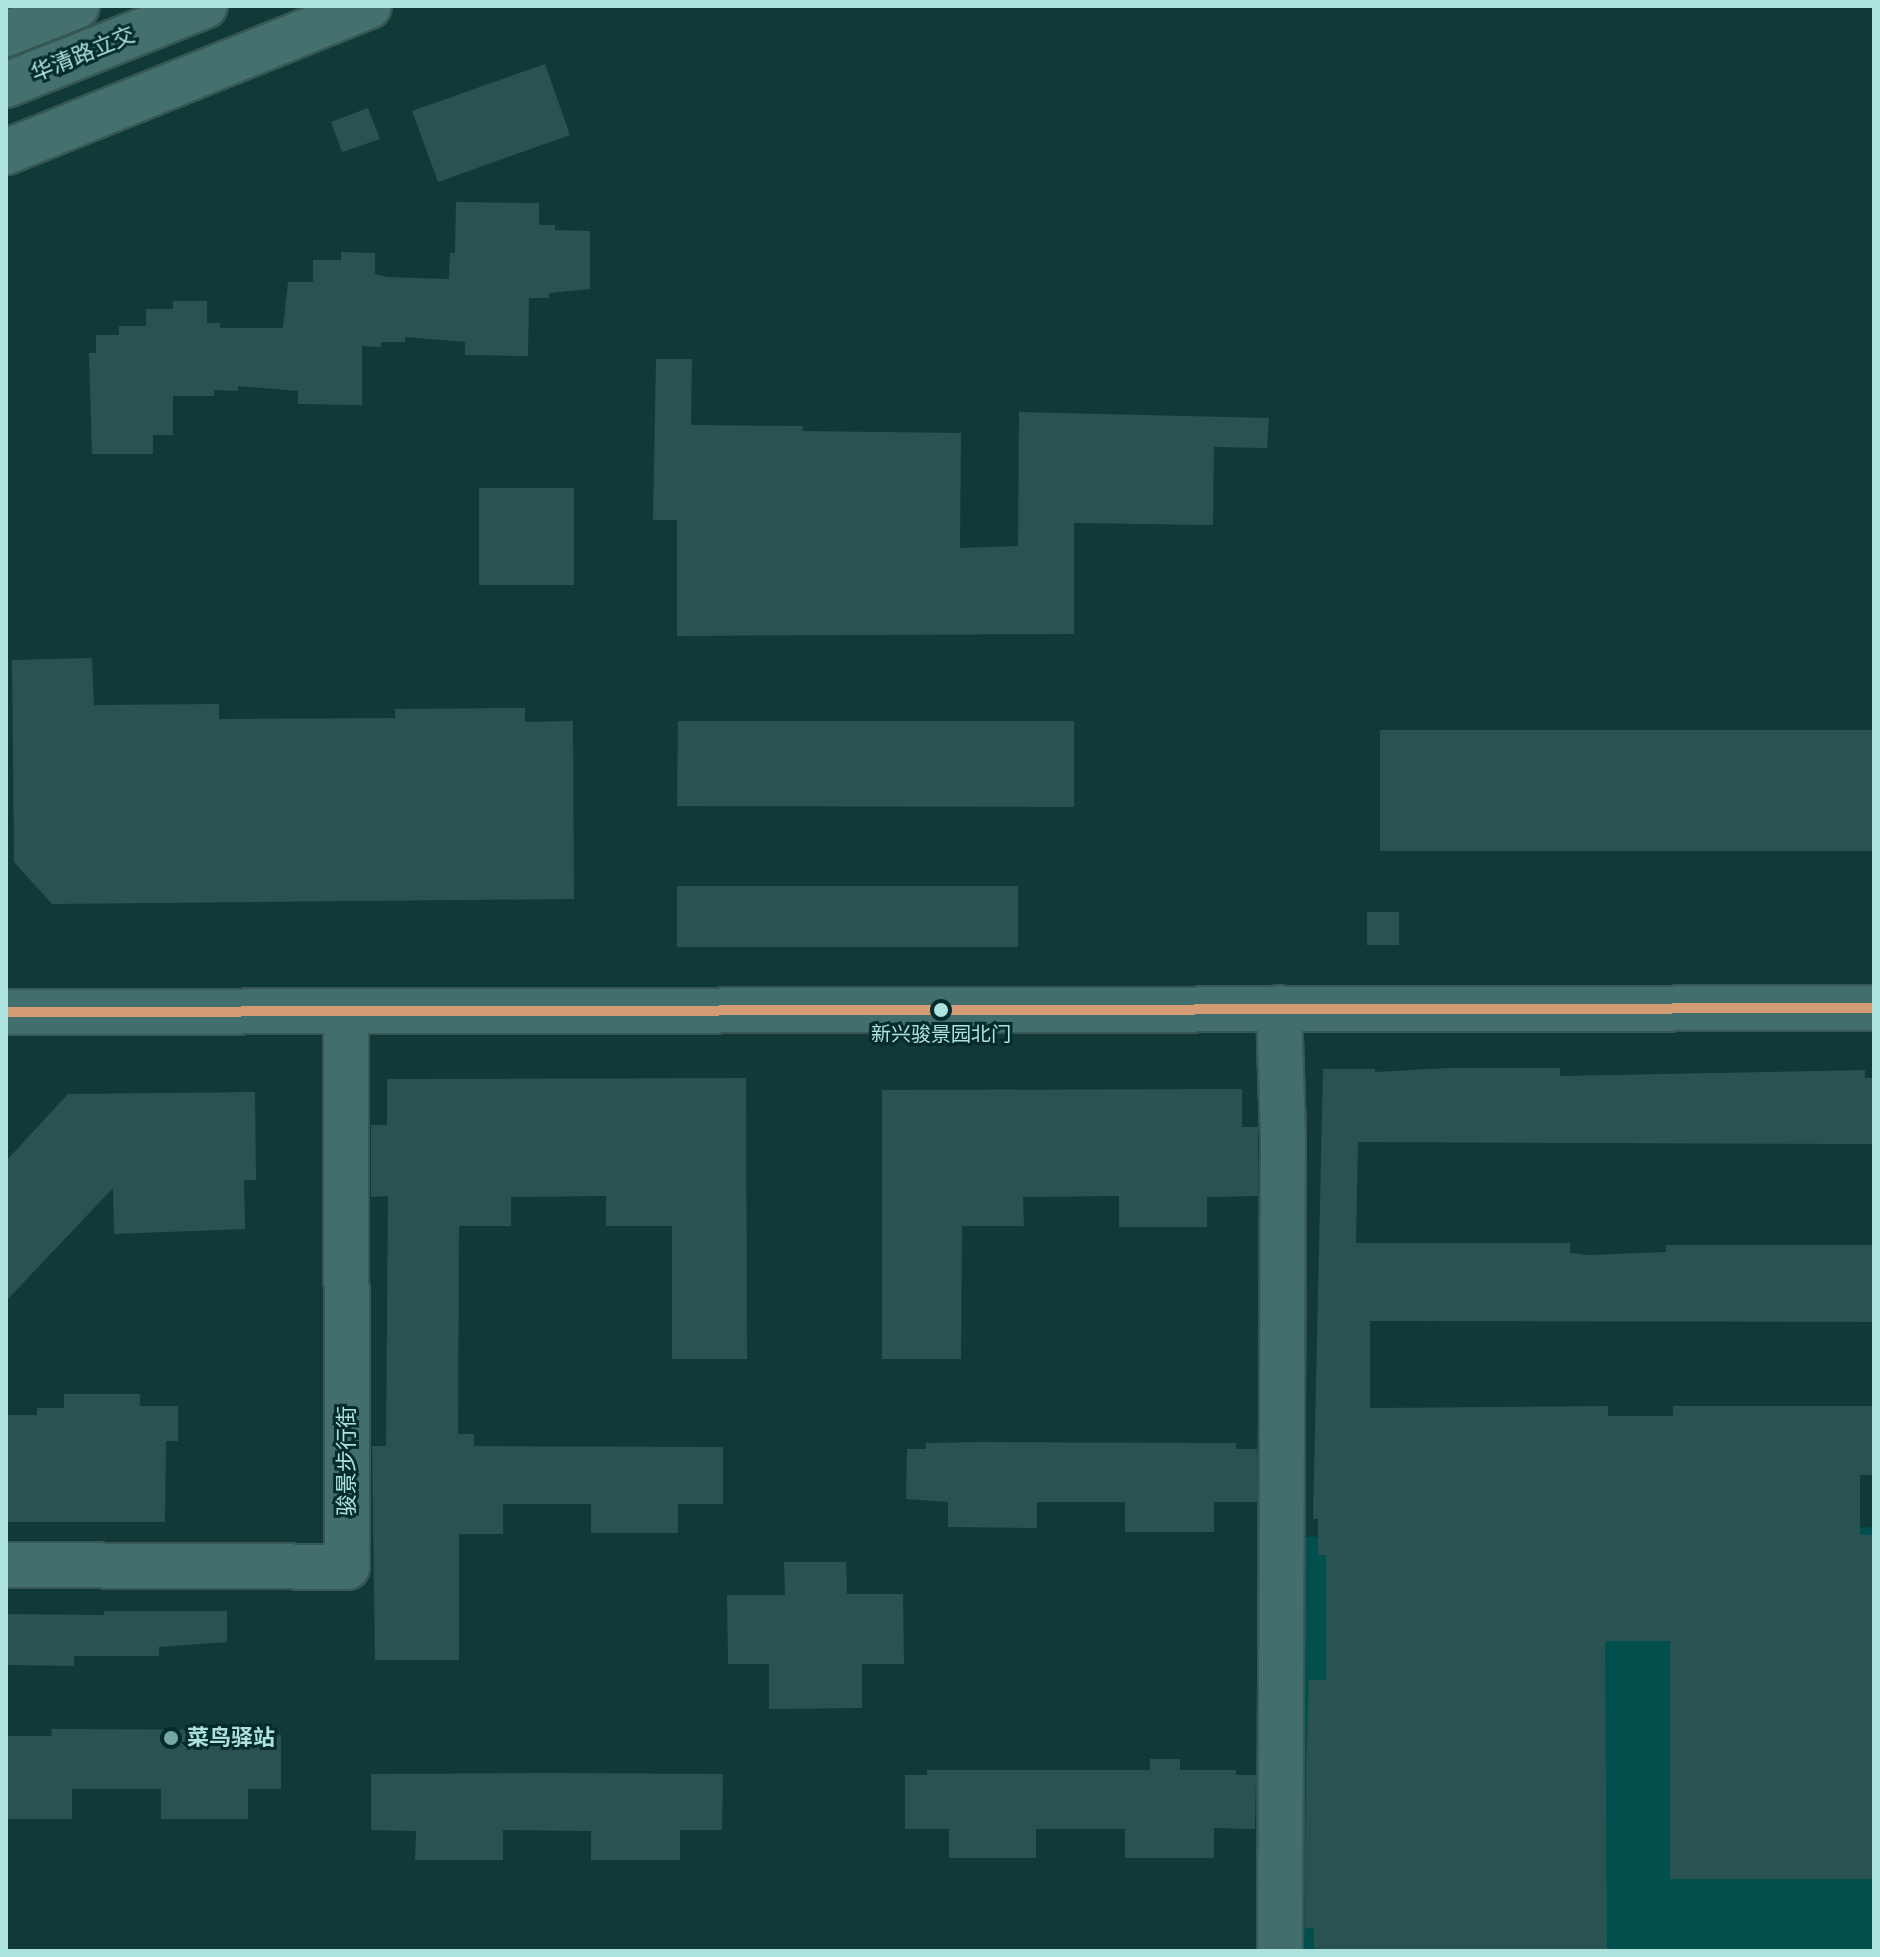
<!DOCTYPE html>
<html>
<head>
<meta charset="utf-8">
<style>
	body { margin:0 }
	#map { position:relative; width:1880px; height:1957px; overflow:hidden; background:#113937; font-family:"Source Serif 4","Noto Sans SC",serif }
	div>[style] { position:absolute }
	.built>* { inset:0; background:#02504d }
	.building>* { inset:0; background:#2b5253 }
	.roads { filter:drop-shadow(2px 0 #375754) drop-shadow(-2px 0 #375754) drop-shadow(0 2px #375754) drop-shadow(0 -2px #375754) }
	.minor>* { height:44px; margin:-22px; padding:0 22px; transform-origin:22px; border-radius:22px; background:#426f6d }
	.major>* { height:44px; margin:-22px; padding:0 22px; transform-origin:22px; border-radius:22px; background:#44716e }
	.bus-1>* { height:10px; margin:-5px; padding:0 5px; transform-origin:5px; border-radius:5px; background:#d39c74 }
	.dots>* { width:22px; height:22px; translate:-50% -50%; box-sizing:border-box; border:4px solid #042c2a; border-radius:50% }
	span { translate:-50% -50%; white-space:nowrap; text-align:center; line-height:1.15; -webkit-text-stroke:6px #042c2a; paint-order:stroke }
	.bus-label { font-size:20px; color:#aee2dd }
	.street-label { font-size:22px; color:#aee2dd }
	.poi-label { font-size:22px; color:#aee2dd; font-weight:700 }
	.left { translate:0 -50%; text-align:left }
	.frame { position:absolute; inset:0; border:8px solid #aee2dd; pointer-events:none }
</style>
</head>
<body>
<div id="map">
	<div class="built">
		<i style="clip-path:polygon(1874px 1527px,1874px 1951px,1294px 1951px,1293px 1537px)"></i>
	</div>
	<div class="building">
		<i style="clip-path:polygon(545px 64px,570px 135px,438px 182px,412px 111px)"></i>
		<i style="clip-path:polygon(368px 108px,380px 139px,342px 152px,331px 122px)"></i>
		<i style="clip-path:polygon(456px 202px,539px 203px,539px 225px,555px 225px,555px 230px,590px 231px,590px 289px,549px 293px,549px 298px,529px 298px,528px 356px,465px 355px,465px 342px,405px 337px,405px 342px,381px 342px,381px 347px,362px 346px,362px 405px,298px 404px,298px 391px,238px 386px,238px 391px,214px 390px,214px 396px,173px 396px,173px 435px,153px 435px,153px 454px,92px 454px,89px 353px,96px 353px,96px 335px,119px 335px,119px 326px,146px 326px,146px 309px,173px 309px,173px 301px,207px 301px,207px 323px,220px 323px,220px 328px,283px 328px,288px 282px,313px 282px,313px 260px,341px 260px,341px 252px,375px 253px,375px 274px,387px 277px,449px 279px,450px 253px,455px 253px)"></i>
		<i style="clip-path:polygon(656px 359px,692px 359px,691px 425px,803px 426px,802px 431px,961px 433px,960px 548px,1018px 546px,1019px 412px,1269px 418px,1267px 448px,1214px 447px,1213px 525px,1074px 523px,1074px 634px,677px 636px,677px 520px,653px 520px)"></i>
		<i style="clip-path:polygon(479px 488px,574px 488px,574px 585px,479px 585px)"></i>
		<i style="clip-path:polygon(92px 658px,94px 705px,219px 704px,219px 719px,395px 718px,395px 709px,525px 708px,525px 722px,573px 721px,574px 899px,52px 904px,14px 862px,12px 660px)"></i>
		<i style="clip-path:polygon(678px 721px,1074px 721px,1074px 807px,677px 806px)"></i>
		<i style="clip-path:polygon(1380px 730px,1874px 730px,1874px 851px,1380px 851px)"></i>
		<i style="clip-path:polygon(677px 886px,1018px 886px,1018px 947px,677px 947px)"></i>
		<i style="clip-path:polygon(1367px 912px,1399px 912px,1399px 945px,1367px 945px)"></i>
		<i style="clip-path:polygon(1448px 1068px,1560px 1068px,1560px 1076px,1865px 1070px,1865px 1078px,1874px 1078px,1874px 1144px,1358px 1142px,1356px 1243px,1570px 1243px,1570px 1253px,1589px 1255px,1666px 1252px,1666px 1245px,1874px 1245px,1874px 1322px,1370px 1321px,1370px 1408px,1608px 1406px,1608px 1416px,1673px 1416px,1673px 1406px,1874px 1406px,1874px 1475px,1860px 1475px,1860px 1535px,1874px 1535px,1874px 1879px,1670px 1879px,1670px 1641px,1605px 1641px,1607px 1951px,1314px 1951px,1314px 1928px,1305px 1928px,1306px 1775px,1309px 1680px,1326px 1680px,1326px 1555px,1318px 1555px,1318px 1519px,1313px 1519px,1323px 1069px,1375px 1069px,1375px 1072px)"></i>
		<i style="clip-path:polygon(746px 1078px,747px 1359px,672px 1359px,672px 1226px,606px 1226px,606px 1196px,511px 1197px,511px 1226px,459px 1226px,458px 1434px,474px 1434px,474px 1446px,723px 1447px,723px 1504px,678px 1504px,678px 1533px,591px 1533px,591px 1504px,503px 1504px,503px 1534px,459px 1534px,459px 1660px,375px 1660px,372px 1446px,386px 1446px,388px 1196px,371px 1197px,371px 1125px,387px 1125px,387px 1079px)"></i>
		<i style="clip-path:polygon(1242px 1089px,1242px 1127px,1258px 1127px,1258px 1196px,1207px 1197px,1207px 1227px,1119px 1227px,1119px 1196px,1023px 1197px,1024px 1226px,962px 1226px,961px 1359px,882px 1359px,882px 1090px)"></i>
		<i style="clip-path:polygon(255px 1092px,256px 1180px,244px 1180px,245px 1229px,114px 1234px,113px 1188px,6px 1301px,6px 1161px,68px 1094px)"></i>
		<i style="clip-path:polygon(64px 1394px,140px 1394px,140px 1406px,178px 1406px,178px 1441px,166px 1441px,165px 1522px,6px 1522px,6px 1415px,37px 1415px,37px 1408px,64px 1408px)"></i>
		<i style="clip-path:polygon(984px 1442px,1236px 1443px,1236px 1449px,1257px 1449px,1257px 1502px,1214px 1502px,1214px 1532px,1125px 1532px,1125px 1502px,1037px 1502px,1037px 1528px,948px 1527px,948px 1502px,906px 1499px,907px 1449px,926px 1449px,926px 1443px)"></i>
		<i style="clip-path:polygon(784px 1562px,846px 1562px,847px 1594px,903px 1594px,904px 1664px,862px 1664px,862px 1708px,769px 1709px,769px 1664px,728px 1664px,727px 1595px,785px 1595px)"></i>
		<i style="clip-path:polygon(104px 1611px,227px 1611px,227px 1642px,159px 1647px,159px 1656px,74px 1656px,74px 1666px,6px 1665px,6px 1614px,104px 1615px)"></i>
		<i style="clip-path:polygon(51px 1729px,271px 1730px,271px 1735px,281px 1735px,281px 1789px,248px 1789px,248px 1819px,161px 1819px,161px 1789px,72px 1789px,72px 1819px,6px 1819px,6px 1736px,52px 1736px)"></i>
		<i style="clip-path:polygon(1150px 1759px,1180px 1759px,1180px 1770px,1236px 1770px,1236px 1775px,1256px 1775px,1255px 1829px,1214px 1828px,1214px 1858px,1125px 1858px,1125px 1829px,1036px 1829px,1036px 1858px,949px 1858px,949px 1829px,905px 1829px,905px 1775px,927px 1775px,927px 1770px,1150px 1770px)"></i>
		<i style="clip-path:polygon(547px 1773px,723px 1774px,722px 1830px,680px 1830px,680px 1860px,591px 1860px,591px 1831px,503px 1830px,503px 1860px,415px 1860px,416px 1831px,371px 1830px,371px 1774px)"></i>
	</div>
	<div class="roads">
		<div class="minor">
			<i style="left:1279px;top:1008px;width:127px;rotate:88.2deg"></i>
			<i style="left:1283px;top:1135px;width:816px;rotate:90.21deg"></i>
			<i style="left:6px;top:1012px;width:1868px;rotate:-0.12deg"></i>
			<i style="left:6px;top:1565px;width:341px;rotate:0.3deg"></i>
			<i style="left:347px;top:1567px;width:554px;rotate:-90.1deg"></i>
		</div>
		<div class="major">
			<i style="left:6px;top:34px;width:76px;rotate:-21.5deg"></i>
			<i style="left:6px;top:85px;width:214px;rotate:-21.7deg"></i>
			<i style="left:6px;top:152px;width:391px;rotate:-21.9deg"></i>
		</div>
	</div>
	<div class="bus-1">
		<i style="left:6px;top:1012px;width:1868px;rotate:-0.12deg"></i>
	</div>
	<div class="dots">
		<i style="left:941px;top:1010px;background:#aee2dd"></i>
		<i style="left:171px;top:1738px;background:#77a7a3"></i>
	</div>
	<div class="bus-label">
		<span style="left:941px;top:1034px">新兴骏景园北门</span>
	</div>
	<div class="street-label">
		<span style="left:83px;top:54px;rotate:-22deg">华清路立交</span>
		<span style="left:347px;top:1461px;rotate:-90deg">骏景步行街</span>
	</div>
	<div class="poi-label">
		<span class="left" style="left:187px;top:1738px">菜鸟驿站</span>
	</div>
	<div class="frame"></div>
</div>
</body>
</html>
